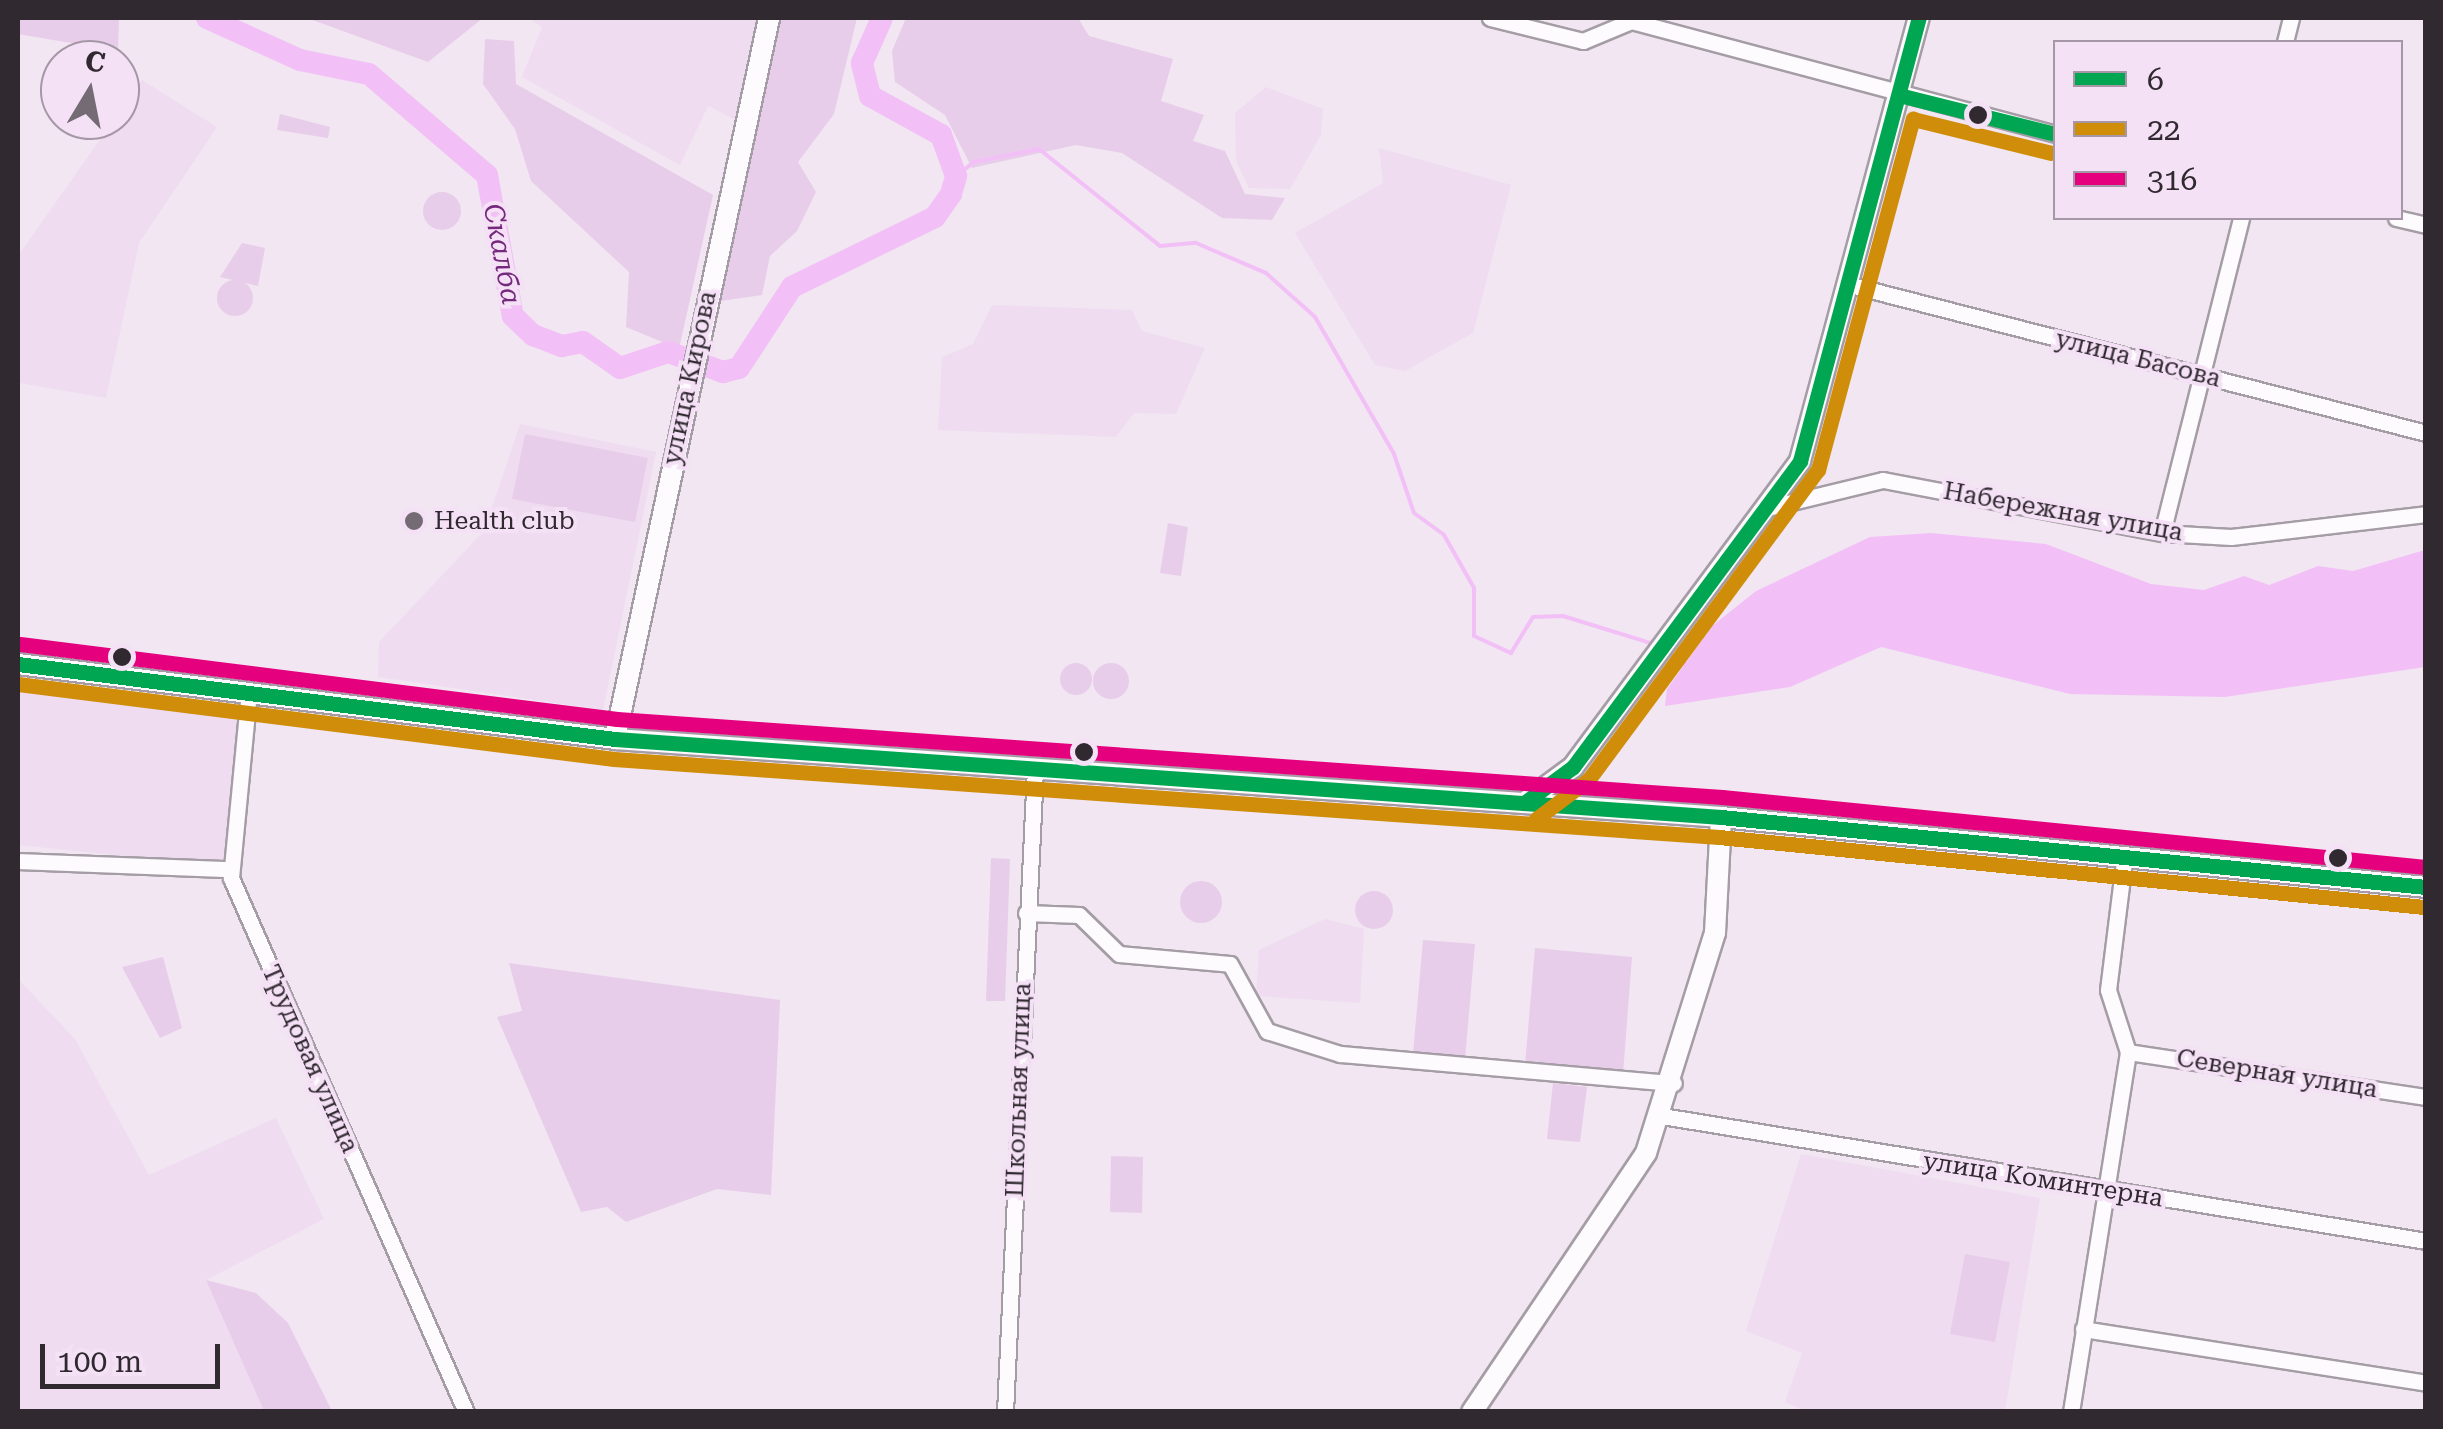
<!DOCTYPE html>
<html>
<head>
<meta charset="utf-8">
<style>
	body { margin:0 }
	#map { position:relative; width:2443px; height:1429px; overflow:hidden; background:#f1e6f1; font-family:"Roboto Serif",serif }
	div>[style] { position:absolute }
	.built>* { inset:0; background:#efdcf0 }
	.green>* { inset:0; background:#e8cdea }
	.round { border-radius:50% }
	.water>* { inset:0; background:#f2c0f6 }
	.stream>* { height:4px; margin:-2px; padding:0 2px; transform-origin:2px; border-radius:2px; background:#f2c0f6 }
	.river>* { height:22px; margin:-11px; padding:0 11px; transform-origin:11px; border-radius:11px; background:#f2c0f6 }
	.roads { filter:drop-shadow(2px 0 #a59da5) drop-shadow(-2px 0 #a59da5) drop-shadow(0 2px #a59da5) drop-shadow(0 -2px #a59da5) }
	.street>* { height:15px; margin:-7.5px; padding:0 7.5px; transform-origin:7.5px; border-radius:7.5px; background:#fdfbfd }
	.secondary>* { height:20px; margin:-10px; padding:0 10px; transform-origin:10px; border-radius:10px; background:#fdfbfd }
	.bus-1>* { height:15px; margin:-7.5px; padding:0 7.5px; transform-origin:7.5px; border-radius:7.5px; background:#00a651 }
	.bus-2>* { height:15px; margin:-7.5px; padding:0 7.5px; transform-origin:7.5px; border-radius:7.5px; background:#cf8d0a }
	.bus-3>* { height:15px; margin:-7.5px; padding:0 7.5px; transform-origin:7.5px; border-radius:7.5px; background:#e5007d }
	.dots>* { width:28px; height:28px; translate:-50% -50%; box-sizing:border-box; border:5px solid #f5e1f6; border-radius:50% }
	span { translate:-50% -50%; white-space:nowrap; text-align:center; line-height:1.15; -webkit-text-stroke:8px #f5e1f6; paint-order:stroke }
	.street-label { font-size:25px; color:#302930 }
	.poi-label { font-size:25px; color:#302930 }
	.left { translate:0 -50%; text-align:left }
	.water-label { font-size:28px; color:#75297c; font-style:italic }
	.frame { position:absolute; inset:0; border:20px solid #302930; pointer-events:none }
	.legend { position:absolute; left:2053px; top:40px; width:350px; height:180px; box-sizing:border-box; background:#f5e1f6; border:2px solid #a697a7; margin:0; padding:12px 18px; list-style:none; font-size:30px; color:#302930 }
	.legend li { display:flex; align-items:center; gap:20px; height:50px }
	.legend b { width:50px; border:2px solid #a697a7 }
	.north { position:absolute; left:40px; top:40px; width:100px; height:100px; box-sizing:border-box; background:#f5e1f6; border:2px solid #a697a7; border-radius:50%; rotate:10deg; font-size:28px; font-weight:700; line-height:40px; text-align:center; color:#302930 }
	.north::after { content:''; display:block; margin:auto; width:35px; height:45px; background:#746b74; clip-path:polygon(50% 0,100% 100%,50% 72%,0 100%) }
	.scale { position:absolute; left:40px; top:1344px; width:180px; height:45px; box-sizing:border-box; border:5px solid #302930; border-top:0; padding-left:12px; font-size:30px; line-height:35px; white-space:nowrap; color:#302930; -webkit-text-stroke:8px #f5e1f6; paint-order:stroke }
</style>
</head>
<body>
<div id="map">
	<div class="built">
		<i style="clip-path:polygon(529px 18px,765px 18px,745px 125px,708px 106px,680px 165px,522px 77px,542px 27px)"></i>
		<i style="clip-path:polygon(142px 80px,217px 127px,139px 243px,106px 398px,20px 383px,18px 256px)"></i>
		<i style="clip-path:polygon(1266px 87px,1323px 109px,1321px 135px,1290px 189px,1249px 188px,1236px 161px,1235px 113px)"></i>
		<i style="clip-path:polygon(1379px 148px,1511px 185px,1473px 333px,1405px 371px,1375px 365px,1295px 233px,1383px 183px)"></i>
		<i style="clip-path:polygon(992px 305px,1132px 310px,1142px 331px,1205px 348px,1176px 414px,1134px 413px,1116px 437px,938px 430px,942px 357px,973px 344px)"></i>
		<i style="clip-path:polygon(520px 424px,656px 452px,603px 710px,378px 677px,379px 642px,484px 531px)"></i>
		<i style="clip-path:polygon(18px 689px,242px 717px,223px 866px,18px 845px)"></i>
		<i style="clip-path:polygon(1325px 919px,1364px 929px,1360px 1003px,1256px 996px,1259px 950px)"></i>
		<i style="clip-path:polygon(18px 979px,75px 1039px,149px 1175px,276px 1118px,324px 1219px,206px 1280px,264px 1411px,18px 1411px)"></i>
		<i style="clip-path:polygon(1801px 1154px,2040px 1198px,2005px 1411px,1806px 1411px,1785px 1402px,1802px 1353px,1746px 1331px)"></i>
	</div>
	<div class="green">
		<i style="clip-path:polygon(18px 18px,119px 18px,118px 51px,18px 34px)"></i>
		<i style="clip-path:polygon(307px 18px,483px 18px,428px 62px)"></i>
		<i style="clip-path:polygon(780px 18px,857px 18px,834px 114px,798px 162px,816px 192px,797px 231px,770px 256px,762px 295px,721px 301px)"></i>
		<i style="clip-path:polygon(906px 18px,1078px 18px,1089px 36px,1173px 59px,1161px 101px,1204px 115px,1193px 141px,1225px 151px,1245px 194px,1285px 198px,1272px 220px,1222px 218px,1122px 153px,1076px 145px,972px 168px,945px 115px,895px 82px,892px 51px)"></i>
		<i style="clip-path:polygon(485px 39px,514px 41px,516px 84px,713px 195px,679px 349px,626px 327px,629px 272px,531px 181px,515px 129px,483px 84px)"></i>
		<i style="clip-path:polygon(280px 114px,330px 127px,328px 138px,277px 130px)"></i>
		<i class="round" style="left:423px;top:192px;width:38px;height:38px"></i>
		<i style="clip-path:polygon(242px 243px,265px 248px,258px 286px,220px 277px)"></i>
		<i class="round" style="left:217px;top:280px;width:36px;height:36px"></i>
		<i style="clip-path:polygon(525px 434px,648px 458px,635px 522px,512px 499px)"></i>
		<i style="clip-path:polygon(1168px 523px,1188px 527px,1181px 576px,1160px 573px)"></i>
		<i class="round" style="left:1060px;top:663px;width:32px;height:32px"></i>
		<i class="round" style="left:1093px;top:663px;width:36px;height:36px"></i>
		<i style="clip-path:polygon(991px 858px,1010px 859px,1005px 1001px,986px 1001px)"></i>
		<i class="round" style="left:1180px;top:881px;width:42px;height:42px"></i>
		<i class="round" style="left:1355px;top:891px;width:38px;height:38px"></i>
		<i style="clip-path:polygon(1423px 940px,1475px 944px,1465px 1059px,1413px 1054px)"></i>
		<i style="clip-path:polygon(1535px 948px,1632px 957px,1623px 1074px,1525px 1065px)"></i>
		<i style="clip-path:polygon(163px 957px,182px 1028px,160px 1038px,122px 967px)"></i>
		<i style="clip-path:polygon(509px 963px,780px 1000px,771px 1195px,717px 1189px,626px 1222px,607px 1207px,581px 1212px,497px 1017px,522px 1011px)"></i>
		<i style="clip-path:polygon(1553px 1083px,1587px 1087px,1580px 1142px,1547px 1139px)"></i>
		<i style="clip-path:polygon(1111px 1156px,1143px 1157px,1142px 1213px,1110px 1212px)"></i>
		<i style="clip-path:polygon(1965px 1254px,2010px 1262px,1995px 1342px,1950px 1334px)"></i>
		<i style="clip-path:polygon(206px 1280px,256px 1293px,288px 1323px,332px 1411px,264px 1411px)"></i>
	</div>
	<div class="water">
		<i style="clip-path:polygon(1931px 533px,2046px 544px,2151px 584px,2204px 590px,2244px 576px,2269px 585px,2318px 566px,2353px 571px,2425px 550px,2425px 667px,2225px 697px,2070px 694px,1881px 647px,1790px 687px,1665px 706px,1667px 689px,1712px 626px,1756px 591px,1870px 537px)"></i>
	</div>
	<div class="stream">
		<i style="left:956px;top:176px;width:23px;rotate:-38deg"></i>
		<i style="left:974px;top:162px;width:66px;rotate:-11.3deg"></i>
		<i style="left:1039px;top:149px;width:155px;rotate:38.7deg"></i>
		<i style="left:1160px;top:246px;width:36px;rotate:-5deg"></i>
		<i style="left:1196px;top:243px;width:76px;rotate:23.2deg"></i>
		<i style="left:1266px;top:273px;width:66px;rotate:41.9deg"></i>
		<i style="left:1315px;top:317px;width:158px;rotate:60deg"></i>
		<i style="left:1394px;top:454px;width:62px;rotate:71.3deg"></i>
		<i style="left:1414px;top:513px;width:37px;rotate:36deg"></i>
		<i style="left:1444px;top:535px;width:61px;rotate:60.5deg"></i>
		<i style="left:1474px;top:588px;width:48px;rotate:90deg"></i>
		<i style="left:1474px;top:636px;width:41px;rotate:24.7deg"></i>
		<i style="left:1511px;top:653px;width:42px;rotate:-58.6deg"></i>
		<i style="left:1533px;top:617px;width:30px;rotate:-2deg"></i>
		<i style="left:1563px;top:616px;width:98px;rotate:17.1deg"></i>
		<i style="left:1669px;top:653px;width:25px;rotate:34deg"></i>
	</div>
	<div class="river">
		<i style="left:207px;top:18px;width:102px;rotate:24.3deg"></i>
		<i style="left:300px;top:60px;width:70px;rotate:11.5deg"></i>
		<i style="left:369px;top:74px;width:155px;rotate:40.6deg"></i>
		<i style="left:487px;top:175px;width:143px;rotate:79.6deg"></i>
		<i style="left:513px;top:316px;width:28px;rotate:44deg"></i>
		<i style="left:533px;top:335px;width:31px;rotate:21deg"></i>
		<i style="left:562px;top:346px;width:21px;rotate:-11deg"></i>
		<i style="left:583px;top:342px;width:45px;rotate:35.1deg"></i>
		<i style="left:620px;top:368px;width:51px;rotate:-18.4deg"></i>
		<i style="left:668px;top:352px;width:59px;rotate:20deg"></i>
		<i style="left:723px;top:372px;width:16px;rotate:-14deg"></i>
		<i style="left:739px;top:368px;width:97px;rotate:-56.8deg"></i>
		<i style="left:792px;top:287px;width:159px;rotate:-26.1deg"></i>
		<i style="left:935px;top:217px;width:28px;rotate:-55deg"></i>
		<i style="left:951px;top:194px;width:19px;rotate:-74deg"></i>
		<i style="left:956px;top:176px;width:44px;rotate:-110.1deg"></i>
		<i style="left:941px;top:135px;width:81px;rotate:-151.2deg"></i>
		<i style="left:870px;top:96px;width:34px;rotate:-104deg"></i>
		<i style="left:862px;top:63px;width:49px;rotate:-66deg"></i>
	</div>
	<div class="roads">
		<div class="street">
			<i style="left:1490px;top:18px;width:96px;rotate:13.9deg"></i>
			<i style="left:1583px;top:41px;width:52px;rotate:-22.6deg"></i>
			<i style="left:1631px;top:21px;width:440px;rotate:14.9deg"></i>
			<i style="left:2285px;top:42px;width:25px;rotate:-76deg"></i>
			<i style="left:2396px;top:218px;width:31px;rotate:13deg"></i>
			<i style="left:1851px;top:285px;width:594px;rotate:14.43deg"></i>
			<i style="left:1763px;top:509px;width:123px;rotate:-13.6deg"></i>
			<i style="left:1883px;top:480px;width:284px;rotate:10.8deg"></i>
			<i style="left:2162px;top:533px;width:69px;rotate:3.3deg"></i>
			<i style="left:2231px;top:537px;width:196px;rotate:-6.7deg"></i>
			<i style="left:2162px;top:533px;width:325px;rotate:-75.9deg"></i>
			<i style="left:249px;top:691px;width:188px;rotate:95.5deg"></i>
			<i style="left:231px;top:878px;width:583px;rotate:66.25deg"></i>
			<i style="left:18px;top:861px;width:211px;rotate:2.2deg"></i>
			<i style="left:1026px;top:913px;width:53px;rotate:2.2deg"></i>
			<i style="left:1079px;top:915px;width:56px;rotate:44.3deg"></i>
			<i style="left:1119px;top:954px;width:111px;rotate:5.1deg"></i>
			<i style="left:1230px;top:964px;width:77px;rotate:61.1deg"></i>
			<i style="left:1267px;top:1031px;width:77px;rotate:17.5deg"></i>
			<i style="left:1340px;top:1054px;width:335px;rotate:5deg"></i>
			<i style="left:2128px;top:1052px;width:301px;rotate:8.6deg"></i>
			<i style="left:1662px;top:1116px;width:774px;rotate:9.29deg"></i>
			<i style="left:2083px;top:1329px;width:347px;rotate:8.9deg"></i>
			<i style="left:1005px;top:1412px;width:645px;rotate:-87.33deg"></i>
			<i style="left:2071px;top:1412px;width:364px;rotate:-81deg"></i>
			<i style="left:2128px;top:1052px;width:65px;rotate:-107.9deg"></i>
			<i style="left:2108px;top:990px;width:137px;rotate:-82.9deg"></i>
		</div>
		<div class="secondary">
			<i style="left:18px;top:664px;width:602px;rotate:7.16deg"></i>
			<i style="left:615px;top:739px;width:1109px;rotate:4.03deg"></i>
			<i style="left:1721px;top:817px;width:708px;rotate:5.67deg"></i>
			<i style="left:615px;top:739px;width:737px;rotate:-77.94deg"></i>
			<i style="left:1524px;top:803px;width:61px;rotate:-36.3deg"></i>
			<i style="left:1573px;top:767px;width:381px;rotate:-53.4deg"></i>
			<i style="left:1800px;top:461px;width:459px;rotate:-75deg"></i>
			<i style="left:1472px;top:1412px;width:312px;rotate:-56.1deg"></i>
			<i style="left:1646px;top:1153px;width:231px;rotate:-72.6deg"></i>
			<i style="left:1715px;top:933px;width:116px;rotate:-87deg"></i>
		</div>
	</div>
	<div class="bus-1">
		<i style="left:1899px;top:95px;width:162px;rotate:14deg"></i>
		<i style="left:18px;top:664px;width:602px;rotate:7.16deg"></i>
		<i style="left:615px;top:739px;width:1109px;rotate:4.03deg"></i>
		<i style="left:1721px;top:817px;width:708px;rotate:5.67deg"></i>
		<i style="left:1524px;top:803px;width:61px;rotate:-36.3deg"></i>
		<i style="left:1573px;top:767px;width:381px;rotate:-53.4deg"></i>
		<i style="left:1800px;top:461px;width:459px;rotate:-75deg"></i>
	</div>
	<div class="bus-2">
		<i style="left:18px;top:684px;width:601px;rotate:7.17deg"></i>
		<i style="left:614px;top:759px;width:1108px;rotate:4.04deg"></i>
		<i style="left:1719px;top:837px;width:708px;rotate:5.67deg"></i>
		<i style="left:1536px;top:819px;width:66px;rotate:-37deg"></i>
		<i style="left:1589px;top:779px;width:385px;rotate:-53.5deg"></i>
		<i style="left:1818px;top:470px;width:364px;rotate:-74.9deg"></i>
		<i style="left:1913px;top:119px;width:142px;rotate:13.8deg"></i>
	</div>
	<div class="bus-3">
		<i style="left:20px;top:644px;width:602px;rotate:7.16deg"></i>
		<i style="left:617px;top:719px;width:1108px;rotate:4.04deg"></i>
		<i style="left:1722px;top:797px;width:707px;rotate:5.68deg"></i>
	</div>
	<div class="dots">
		<i style="left:1978px;top:115px;background:#302930"></i>
		<i style="left:414px;top:521px;background:#746b74"></i>
		<i style="left:122px;top:657px;background:#302930"></i>
		<i style="left:1084px;top:752px;background:#302930"></i>
		<i style="left:2338px;top:858px;background:#302930"></i>
	</div>
	<div class="street-label">
		<span style="left:2138px;top:359px;rotate:14deg">улица Басова</span>
		<span style="left:690px;top:378px;rotate:-78deg">улица Кирова</span>
		<span style="left:2063px;top:512px;rotate:10deg">Набережная улица</span>
		<span style="left:310px;top:1059px;rotate:66deg">Трудовая улица</span>
		<span style="left:2277px;top:1074px;rotate:9deg">Северная улица</span>
		<span style="left:1019px;top:1090px;rotate:-88deg">Школьная улица</span>
		<span style="left:2043px;top:1180px;rotate:9deg">улица Коминтерна</span>
	</div>
	<div class="poi-label">
		<span class="left" style="left:434px;top:521px">Health club</span>
	</div>
	<div class="water-label">
		<span style="left:502px;top:254px;rotate:79deg">Скалба</span>
	</div>
	<div class="frame"></div>
	<ul class="legend">
	<li><b style="height:12px;background:#00a651"></b>6</li>
	<li><b style="height:12px;background:#cf8d0a"></b>22</li>
	<li><b style="height:12px;background:#e5007d"></b>316</li>
	</ul>
	<div class="north">С</div>
	<div class="scale">100 m</div>
</div>
</body>
</html>
